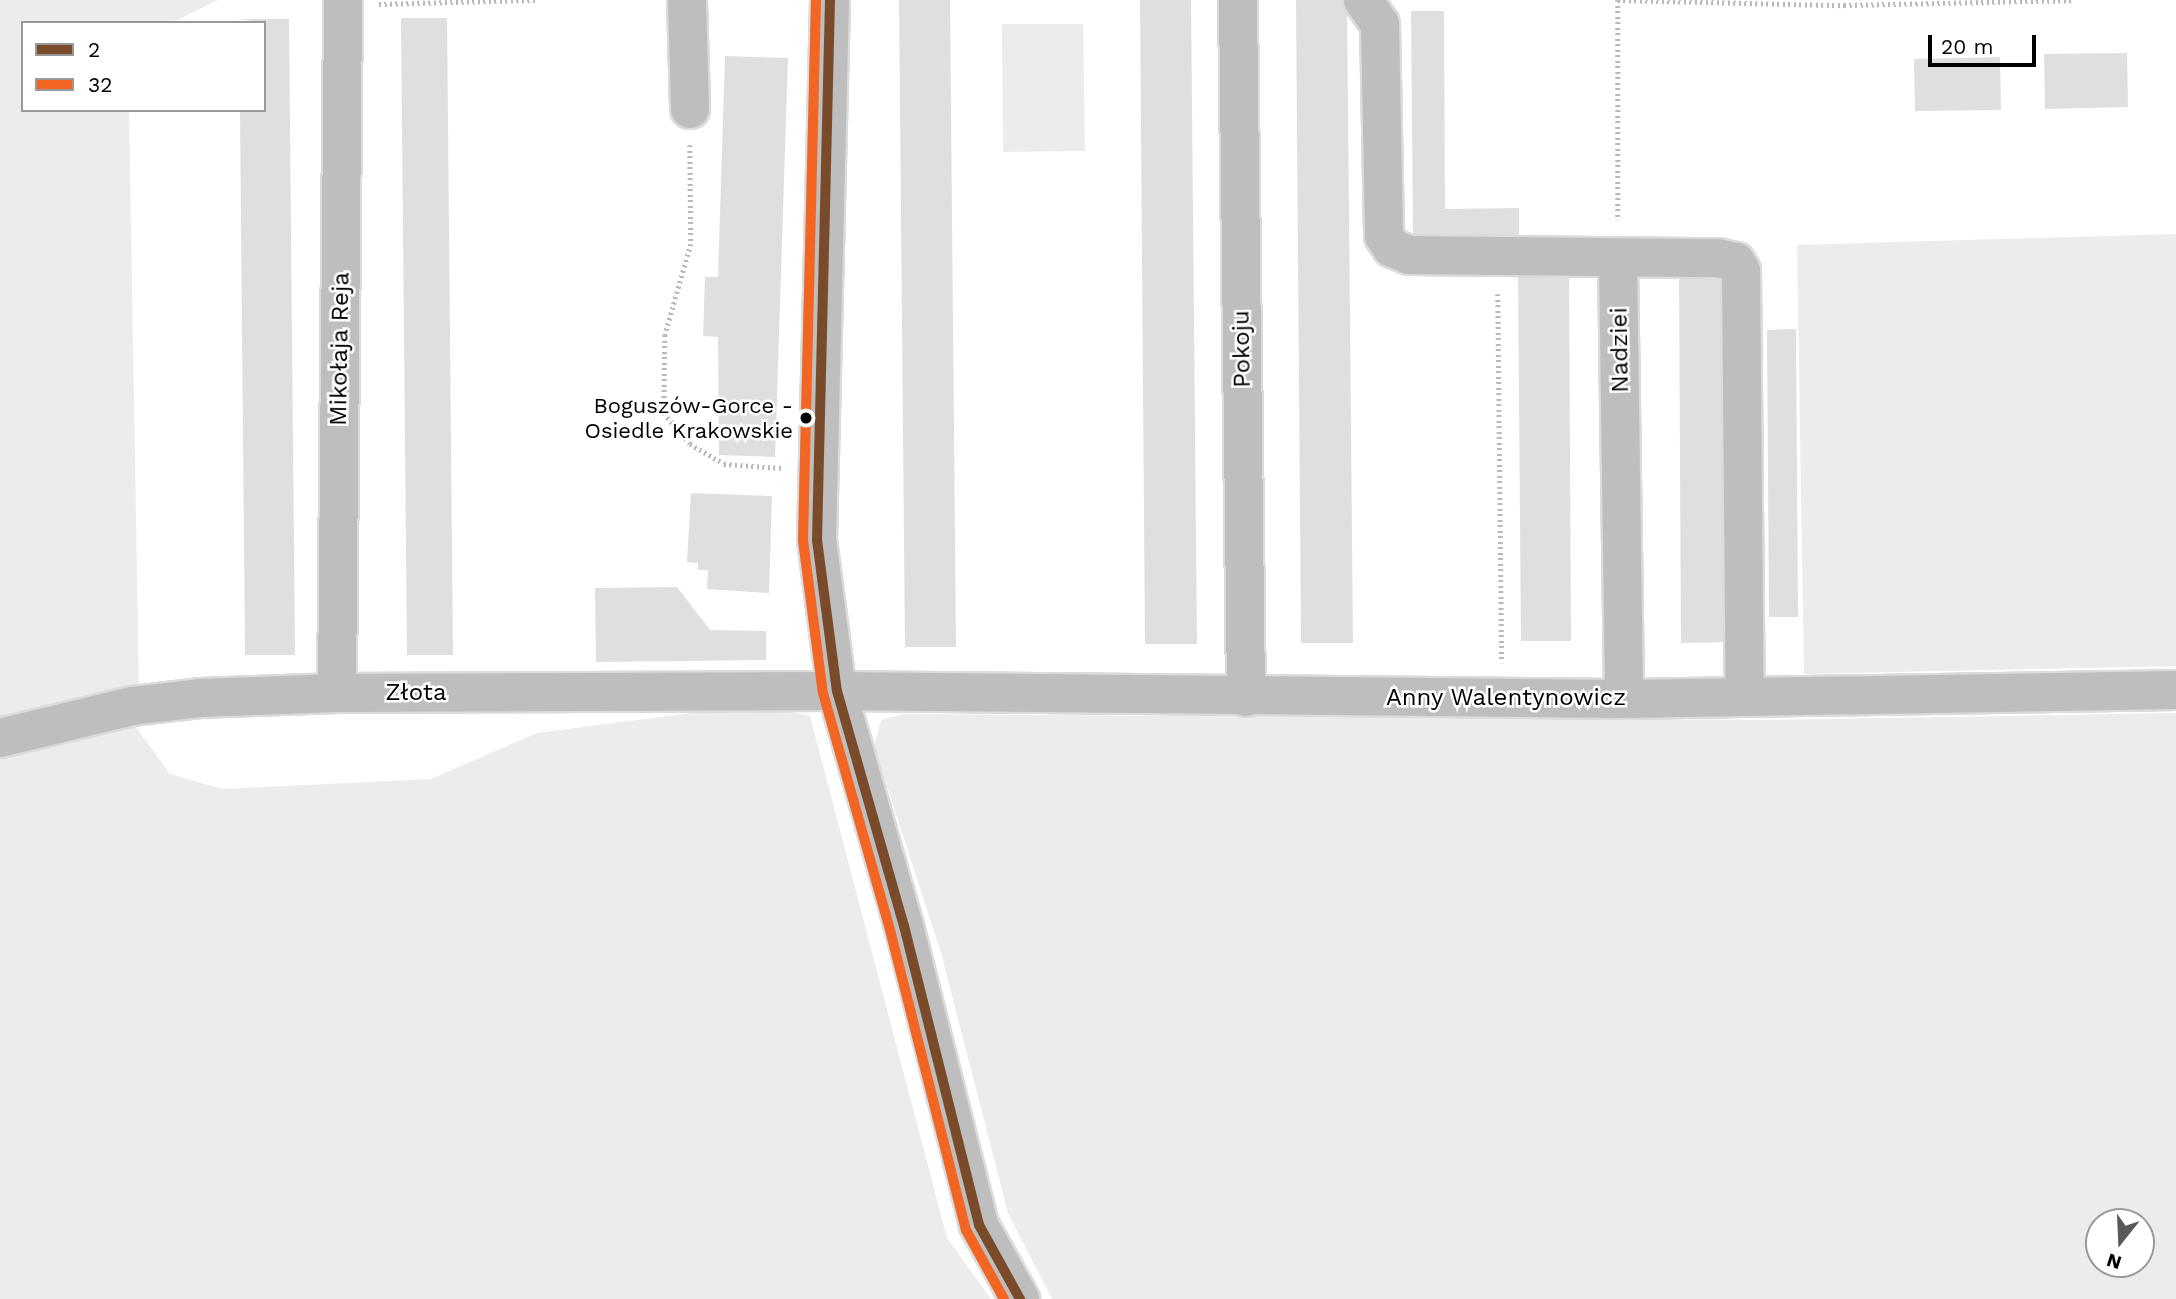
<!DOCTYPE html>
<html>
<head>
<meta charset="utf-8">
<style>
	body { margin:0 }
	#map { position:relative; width:2176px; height:1299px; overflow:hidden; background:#fff; font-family:"Work Sans",sans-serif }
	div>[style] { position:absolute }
	.green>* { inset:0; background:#ececec }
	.building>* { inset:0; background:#dfdfdf }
	.path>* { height:4.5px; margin-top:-2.25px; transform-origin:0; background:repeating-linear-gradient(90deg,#b9b9b9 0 2px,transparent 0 5.5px) }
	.roads { filter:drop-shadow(2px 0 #dbdbdb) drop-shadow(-2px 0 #dbdbdb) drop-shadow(0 2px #dbdbdb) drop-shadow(0 -2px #dbdbdb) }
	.minor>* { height:38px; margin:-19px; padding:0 19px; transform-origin:19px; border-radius:19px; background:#bebebe }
	.major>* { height:38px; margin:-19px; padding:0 19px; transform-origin:19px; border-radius:19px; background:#bebebe }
	.bus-1>* { height:10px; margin:-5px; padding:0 5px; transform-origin:5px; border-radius:5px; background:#7a4b2a }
	.bus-2>* { height:10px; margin:-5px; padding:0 5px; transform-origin:5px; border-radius:5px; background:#f26522 }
	.dots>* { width:19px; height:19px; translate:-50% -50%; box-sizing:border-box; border:4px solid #fff; border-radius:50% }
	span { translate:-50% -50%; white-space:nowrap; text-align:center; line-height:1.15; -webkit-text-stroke:5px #fff; paint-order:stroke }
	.bus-label { font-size:22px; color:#000 }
	.right { translate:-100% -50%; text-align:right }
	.street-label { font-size:24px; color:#000 }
	.legend { position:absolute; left:21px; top:21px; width:245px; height:91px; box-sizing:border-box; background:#fff; border:2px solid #999; margin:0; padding:9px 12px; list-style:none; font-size:21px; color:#000 }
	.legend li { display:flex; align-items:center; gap:14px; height:35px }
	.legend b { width:35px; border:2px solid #999 }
	.north { position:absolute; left:2085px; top:1208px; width:70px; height:70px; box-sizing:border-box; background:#fff; border:2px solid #999; border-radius:50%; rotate:198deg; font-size:19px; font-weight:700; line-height:28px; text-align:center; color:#000 }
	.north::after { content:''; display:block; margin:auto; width:24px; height:32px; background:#595959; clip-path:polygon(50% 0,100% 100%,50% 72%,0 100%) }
	.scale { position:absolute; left:1928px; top:35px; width:108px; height:32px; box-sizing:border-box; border:4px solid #000; border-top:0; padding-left:9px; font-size:21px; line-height:24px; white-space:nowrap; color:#000; -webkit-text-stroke:5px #fff; paint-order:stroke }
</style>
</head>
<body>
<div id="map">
	<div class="green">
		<i style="clip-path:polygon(0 0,218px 0,171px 23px,23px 23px,23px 110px,129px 110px,139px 693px,0 725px)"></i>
		<i style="clip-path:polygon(1002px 24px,1083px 24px,1085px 151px,1003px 152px)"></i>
		<i style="clip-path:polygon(2176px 234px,2176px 666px,1804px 674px,1797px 245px)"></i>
		<i style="clip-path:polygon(754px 705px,810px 716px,947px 1238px,991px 1299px,0 1299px,0 751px,130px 719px,170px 774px,222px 789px,431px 779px,537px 733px)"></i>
		<i style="clip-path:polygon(evenodd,2176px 713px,2176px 1299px,1052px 1299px,1008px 1213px,941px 953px,874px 746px,881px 720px,903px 714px,1766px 720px,2176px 713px,2099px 1222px,2141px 1222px,2141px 1264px,2099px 1264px,2099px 1222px)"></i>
	</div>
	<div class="building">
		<i style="clip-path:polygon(899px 0,950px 0,956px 647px,905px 647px)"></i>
		<i style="clip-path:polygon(1140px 0,1191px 0,1197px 644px,1145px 644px)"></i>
		<i style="clip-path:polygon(1296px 0,1347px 0,1353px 643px,1301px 643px)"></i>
		<i style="clip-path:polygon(1411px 11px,1444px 11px,1445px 209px,1519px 208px,1519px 240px,1413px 241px)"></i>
		<i style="clip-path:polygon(401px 18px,447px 18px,453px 655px,407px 655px)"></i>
		<i style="clip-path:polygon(239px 19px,289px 19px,295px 655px,245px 655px,240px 110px,264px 110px,264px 23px)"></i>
		<i style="clip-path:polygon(2127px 53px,2128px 107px,2045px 109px,2044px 54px)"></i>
		<i style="clip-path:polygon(725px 56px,788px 58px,775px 457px,719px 455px,718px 337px,703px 336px,705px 277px,718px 277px)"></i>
		<i style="clip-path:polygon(2000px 57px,2001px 110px,1915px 111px,1914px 59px)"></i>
		<i style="clip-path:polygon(1569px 272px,1571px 641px,1521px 641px,1518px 273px)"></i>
		<i style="clip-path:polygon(1679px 273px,1728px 273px,1730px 642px,1681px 643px)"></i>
		<i style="clip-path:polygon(1796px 329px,1798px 617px,1769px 617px,1767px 330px)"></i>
		<i style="clip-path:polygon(691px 493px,772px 496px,769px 593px,707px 589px,708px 570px,698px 570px,698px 563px,687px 562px)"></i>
		<i style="clip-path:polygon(677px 587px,710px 630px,766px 631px,766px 660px,596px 662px,595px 588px)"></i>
	</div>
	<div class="path">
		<i style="left:1618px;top:0;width:226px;rotate:1.3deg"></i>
		<i style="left:1844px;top:5px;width:230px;rotate:-1.2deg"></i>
		<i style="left:1618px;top:0;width:220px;rotate:90deg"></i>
		<i style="left:379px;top:4px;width:157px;rotate:-1.5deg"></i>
		<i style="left:690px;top:145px;width:99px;rotate:89.4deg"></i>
		<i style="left:691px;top:244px;width:95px;rotate:105.9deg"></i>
		<i style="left:665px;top:335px;width:78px;rotate:90.7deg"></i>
		<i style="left:664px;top:413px;width:40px;rotate:50deg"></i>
		<i style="left:690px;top:444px;width:39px;rotate:30deg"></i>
		<i style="left:724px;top:464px;width:57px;rotate:4deg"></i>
		<i style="left:1498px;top:294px;width:369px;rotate:89.4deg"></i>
	</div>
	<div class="roads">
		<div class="minor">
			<i style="left:687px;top:0;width:109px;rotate:88.4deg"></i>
			<i style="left:1238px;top:0;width:697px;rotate:89.34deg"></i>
			<i style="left:1363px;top:0;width:29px;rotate:55deg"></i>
			<i style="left:1380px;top:24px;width:212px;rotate:88.9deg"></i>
			<i style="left:1384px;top:236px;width:14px;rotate:56deg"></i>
			<i style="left:1392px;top:248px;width:18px;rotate:22deg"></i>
			<i style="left:1409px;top:255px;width:309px;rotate:0.6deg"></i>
			<i style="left:1718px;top:258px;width:18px;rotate:13deg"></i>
			<i style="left:1736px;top:262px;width:10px;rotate:61deg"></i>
			<i style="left:1741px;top:271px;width:426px;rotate:89.5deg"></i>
			<i style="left:1618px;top:260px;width:439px;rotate:89.2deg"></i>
			<i style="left:337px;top:693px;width:693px;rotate:-89.5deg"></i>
			<i style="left:0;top:738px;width:136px;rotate:-13.6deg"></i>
			<i style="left:132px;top:706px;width:68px;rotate:-6.7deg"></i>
			<i style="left:200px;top:698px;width:137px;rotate:-2.1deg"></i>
			<i style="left:337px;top:693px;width:500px;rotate:-0.23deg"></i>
			<i style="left:837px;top:691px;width:787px;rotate:0.58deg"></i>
			<i style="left:1624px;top:699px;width:552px;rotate:-0.93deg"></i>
		</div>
		<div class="major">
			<i style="left:830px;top:0;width:540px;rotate:91.38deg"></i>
			<i style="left:817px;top:540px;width:152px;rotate:82.5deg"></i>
			<i style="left:837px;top:691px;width:244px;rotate:74.1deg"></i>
			<i style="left:904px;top:926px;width:308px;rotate:75.9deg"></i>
			<i style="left:979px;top:1225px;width:85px;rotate:61deg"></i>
		</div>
	</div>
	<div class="bus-1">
		<i style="left:830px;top:0;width:540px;rotate:91.38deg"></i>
		<i style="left:817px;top:540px;width:152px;rotate:82.5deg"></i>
		<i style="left:837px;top:691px;width:244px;rotate:74.1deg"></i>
		<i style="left:904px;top:926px;width:308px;rotate:75.9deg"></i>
		<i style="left:979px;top:1225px;width:85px;rotate:61deg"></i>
	</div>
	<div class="bus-2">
		<i style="left:816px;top:0;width:540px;rotate:91.38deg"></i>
		<i style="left:803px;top:540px;width:154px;rotate:82.6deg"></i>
		<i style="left:823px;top:693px;width:246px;rotate:74.2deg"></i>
		<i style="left:890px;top:930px;width:309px;rotate:75.8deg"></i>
		<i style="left:966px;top:1230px;width:79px;rotate:61.2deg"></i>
	</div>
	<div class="dots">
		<i style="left:806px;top:418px;background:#000"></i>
	</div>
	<div class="bus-label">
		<span class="right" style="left:793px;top:418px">Boguszów-Gorce -<br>Osiedle Krakowskie</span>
	</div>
	<div class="street-label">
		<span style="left:340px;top:349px;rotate:-89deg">Mikołaja Reja</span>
		<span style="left:1242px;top:349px;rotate:-91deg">Pokoju</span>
		<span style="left:1620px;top:350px;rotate:-91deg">Nadziei</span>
		<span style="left:416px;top:693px">Złota</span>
		<span style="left:1506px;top:698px">Anny Walentynowicz</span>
	</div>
	<ul class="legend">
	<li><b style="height:9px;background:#7a4b2a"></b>2</li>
	<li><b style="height:9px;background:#f26522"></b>32</li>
	</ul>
	<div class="north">N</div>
	<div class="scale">20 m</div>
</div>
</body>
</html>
